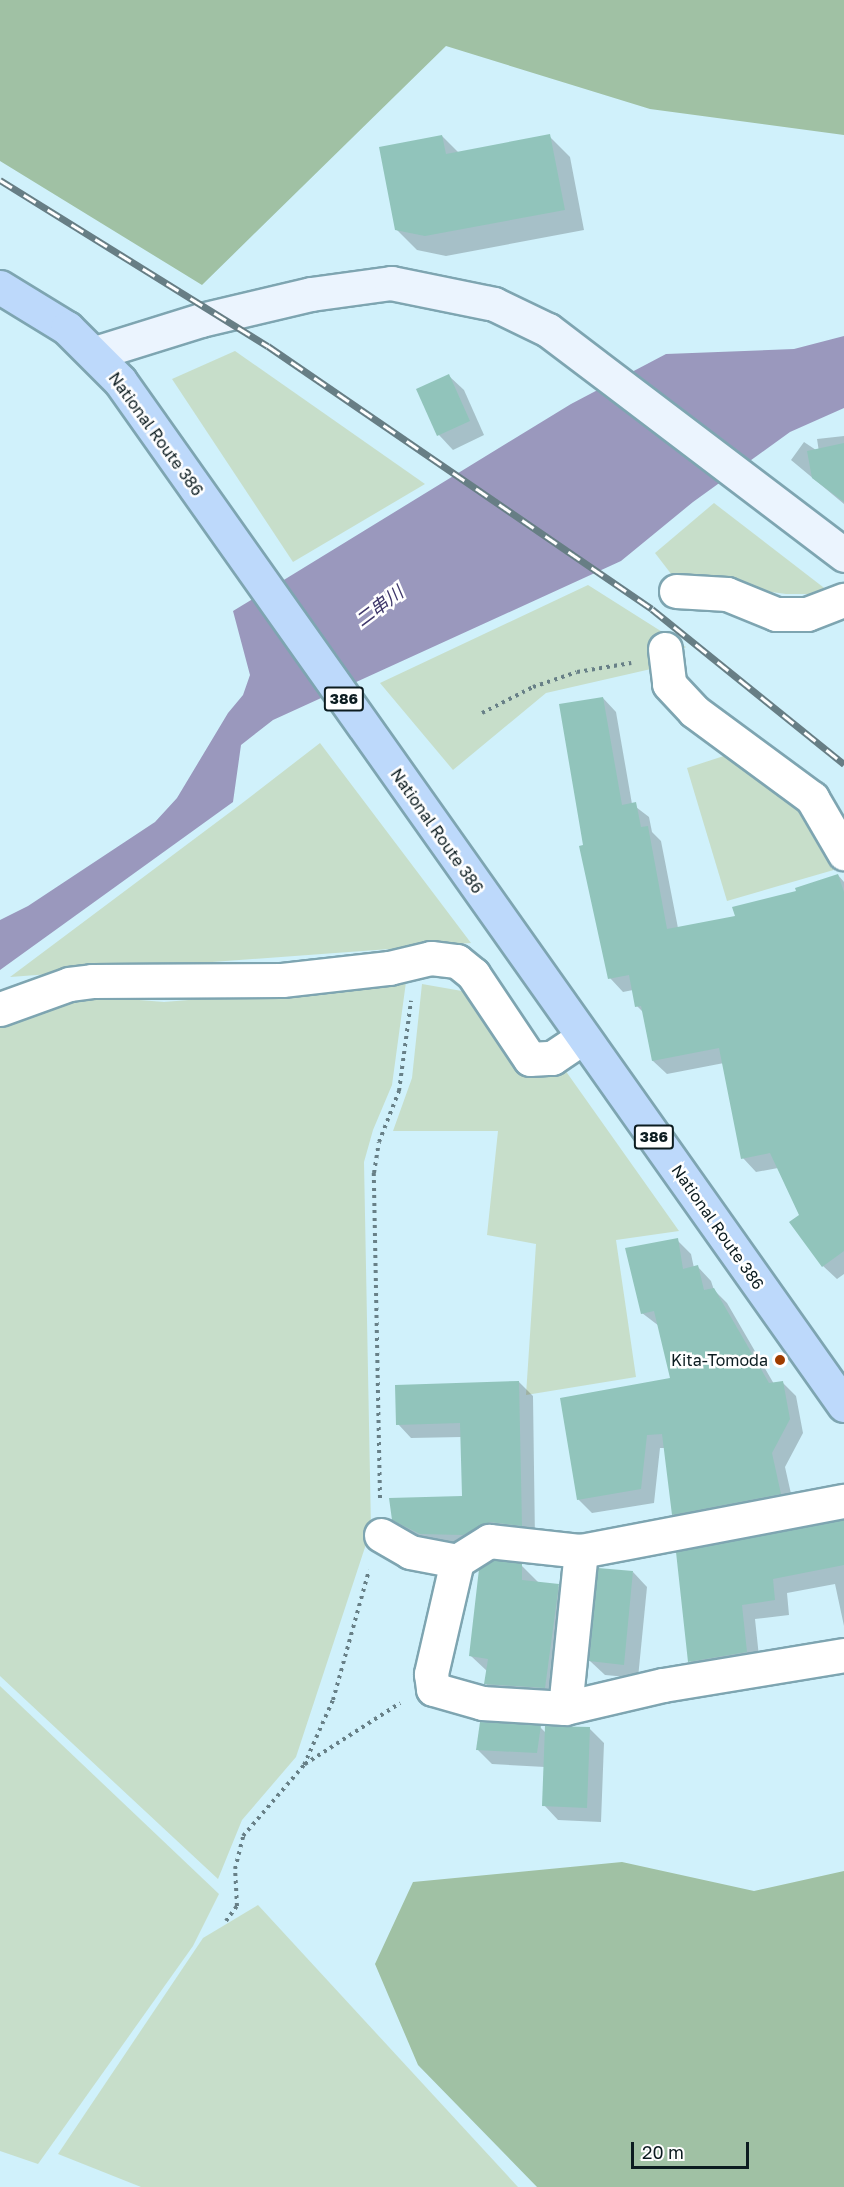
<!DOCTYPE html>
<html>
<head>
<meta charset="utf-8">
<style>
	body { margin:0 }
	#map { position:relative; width:844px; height:2187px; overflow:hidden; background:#d0f1fb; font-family:"Golos Text","Noto Sans JP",sans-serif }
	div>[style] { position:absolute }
	.green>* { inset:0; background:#c7deca }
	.forest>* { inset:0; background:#a0c1a4 }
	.water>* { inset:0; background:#9a98bd }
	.shadow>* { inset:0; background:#0003 }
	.building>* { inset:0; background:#91c4bb }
	.path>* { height:4px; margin-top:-2px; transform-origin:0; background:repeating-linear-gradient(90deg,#688087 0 3px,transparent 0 7.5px) }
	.roads { filter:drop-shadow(2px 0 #7ea5b1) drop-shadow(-2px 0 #7ea5b1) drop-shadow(0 2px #7ea5b1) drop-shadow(0 -2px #7ea5b1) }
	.street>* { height:33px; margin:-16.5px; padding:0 16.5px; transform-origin:16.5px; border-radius:16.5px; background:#fff }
	.secondary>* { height:33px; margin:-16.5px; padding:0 16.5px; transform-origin:16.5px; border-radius:16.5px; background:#ebf4fe }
	.highway>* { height:33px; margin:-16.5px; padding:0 16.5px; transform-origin:16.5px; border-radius:16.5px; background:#bdd9fb }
	.rail>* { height:7px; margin-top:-3.5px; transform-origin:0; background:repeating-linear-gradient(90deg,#fff 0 14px,#677e85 0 28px); box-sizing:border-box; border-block:2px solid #677e85 }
	.dots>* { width:16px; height:16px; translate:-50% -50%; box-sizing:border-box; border:3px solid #fff; border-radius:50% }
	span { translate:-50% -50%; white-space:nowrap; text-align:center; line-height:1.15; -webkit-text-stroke:5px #fff; paint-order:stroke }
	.shield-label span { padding:2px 4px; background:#fff; border:2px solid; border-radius:4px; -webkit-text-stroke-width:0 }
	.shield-label { font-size:15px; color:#0c1c20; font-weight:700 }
	.street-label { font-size:16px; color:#0c1c20 }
	.poi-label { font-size:16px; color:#0c1c20 }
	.right { translate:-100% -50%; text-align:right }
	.water-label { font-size:18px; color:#3f386b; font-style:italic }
	.scale { position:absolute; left:631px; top:2142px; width:118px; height:27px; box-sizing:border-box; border:3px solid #0c1c20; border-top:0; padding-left:8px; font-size:18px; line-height:21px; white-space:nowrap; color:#0c1c20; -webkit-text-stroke:4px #fff; paint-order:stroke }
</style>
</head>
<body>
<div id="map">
	<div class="green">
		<i style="clip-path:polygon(235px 351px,425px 484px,293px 562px,172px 379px)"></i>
		<i style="clip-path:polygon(714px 503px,832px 594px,786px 594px,675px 579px,655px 553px)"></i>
		<i style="clip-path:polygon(588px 585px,686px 647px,651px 669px,546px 693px,453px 770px,380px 683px)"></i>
		<i style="clip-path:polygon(320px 743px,471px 943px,10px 977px,241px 804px)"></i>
		<i style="clip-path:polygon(736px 752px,810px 805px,844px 867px,727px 901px,687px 768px)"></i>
		<i style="clip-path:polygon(406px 982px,392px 1085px,373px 1130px,364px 1162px,371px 1529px,296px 1757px,242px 1820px,218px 1879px,0 1676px,0 1023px,90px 996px,164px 1002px)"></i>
		<i style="clip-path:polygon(422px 984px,462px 991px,486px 1016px,523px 1073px,565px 1070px,679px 1231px,616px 1240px,636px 1377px,526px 1395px,536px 1244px,487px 1235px,498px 1131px,393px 1131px,412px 1078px)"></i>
		<i style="clip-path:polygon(0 1686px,219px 1894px,193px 1946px,38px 2164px,0 2151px)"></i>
		<i style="clip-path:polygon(258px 1905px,518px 2187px,141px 2187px,58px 2154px,203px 1938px)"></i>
	</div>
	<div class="forest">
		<i style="clip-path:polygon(0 0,844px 0,844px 135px,650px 109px,446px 46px,202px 285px,0 161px)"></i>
		<i style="clip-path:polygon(622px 1862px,754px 1891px,844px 1871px,844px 2187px,537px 2187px,418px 2065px,375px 1964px,413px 1882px)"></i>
	</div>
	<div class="water">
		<i style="clip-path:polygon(844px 336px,844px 408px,790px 432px,693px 502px,621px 561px,273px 720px,241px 745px,233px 802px,0 970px,0 920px,28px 906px,155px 822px,177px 798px,228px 713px,243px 695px,250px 675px,233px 611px,571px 404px,666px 354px,794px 349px)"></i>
	</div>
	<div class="shadow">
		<i style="clip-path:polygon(442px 136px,459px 153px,549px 136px,570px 157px,584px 230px,446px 256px,417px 250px,396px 229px)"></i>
		<i style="clip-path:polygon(449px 376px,464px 390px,484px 435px,453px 450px,439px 435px)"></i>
		<i style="clip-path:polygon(844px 436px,844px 504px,791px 460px,804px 442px,819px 452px,817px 439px)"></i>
		<i style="clip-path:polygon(603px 698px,616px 712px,632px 804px,649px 817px,652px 832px,661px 841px,678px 928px,736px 917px,838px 875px,844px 882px,844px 1274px,837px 1279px,823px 1266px,778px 1168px,756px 1172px,743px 1158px,724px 1063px,667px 1074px,653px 1061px,644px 1013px,637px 1006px,633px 990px,623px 992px,610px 978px,585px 846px)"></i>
		<i style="clip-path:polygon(677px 1240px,691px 1254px,694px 1268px,698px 1267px,711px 1281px,714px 1290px,727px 1303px,774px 1384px,782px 1382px,796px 1396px,803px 1433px,785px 1467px,794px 1507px,687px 1528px,673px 1514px,665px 1448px,660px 1448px,654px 1503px,592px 1513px,578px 1499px,671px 1379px,659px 1326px,642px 1313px)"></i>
		<i style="clip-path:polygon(519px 1382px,533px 1396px,535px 1539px,435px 1547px,407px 1533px,393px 1519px,464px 1497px,462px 1437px,411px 1438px,398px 1424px)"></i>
		<i style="clip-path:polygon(844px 1521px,844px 1626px,835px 1584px,787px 1593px,789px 1615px,755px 1619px,760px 1666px,704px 1676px,690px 1661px,677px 1553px)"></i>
		<i style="clip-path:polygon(521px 1565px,540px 1584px,558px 1586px,579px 1606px,565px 1708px,507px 1704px,486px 1684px,488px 1672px,471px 1656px)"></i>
		<i style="clip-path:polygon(633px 1572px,647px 1587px,638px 1678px,605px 1675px,590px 1661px)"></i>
		<i style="clip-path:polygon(540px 1727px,546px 1733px,589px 1728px,604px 1743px,601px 1822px,558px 1820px,544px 1805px,545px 1767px,492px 1764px,478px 1750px)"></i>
	</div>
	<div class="building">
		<i style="clip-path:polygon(550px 134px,565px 210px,425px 236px,395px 230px,379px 147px,442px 135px,446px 154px)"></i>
		<i style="clip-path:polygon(449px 374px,470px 421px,437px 436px,416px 389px)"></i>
		<i style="clip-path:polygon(844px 443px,844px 502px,812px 478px,807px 451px)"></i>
		<i style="clip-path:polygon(603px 697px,622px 805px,636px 802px,641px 827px,648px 826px,667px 929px,735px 916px,732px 907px,796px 891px,795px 888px,838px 874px,844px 892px,844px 1251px,822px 1267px,789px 1222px,799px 1215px,770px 1153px,741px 1159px,719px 1048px,652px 1061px,641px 1006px,635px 1007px,629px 975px,608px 979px,579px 846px,583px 845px,559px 704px)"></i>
		<i style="clip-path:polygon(678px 1238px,683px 1269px,698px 1265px,704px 1290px,714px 1288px,769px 1383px,783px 1381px,790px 1419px,772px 1453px,781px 1494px,672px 1515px,662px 1434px,647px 1435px,641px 1489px,577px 1500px,560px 1398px,670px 1378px,654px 1311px,641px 1314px,625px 1248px)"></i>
		<i style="clip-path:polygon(519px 1381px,522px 1526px,490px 1522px,463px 1535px,420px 1534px,392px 1520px,389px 1498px,462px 1496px,460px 1423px,396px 1425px,395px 1385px)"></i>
		<i style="clip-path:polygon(844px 1520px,844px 1565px,773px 1579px,775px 1600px,742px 1605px,747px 1652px,688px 1662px,676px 1552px)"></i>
		<i style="clip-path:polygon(493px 1560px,522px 1563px,522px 1580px,559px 1584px,545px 1688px,484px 1684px,488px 1659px,469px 1656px,479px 1569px)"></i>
		<i style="clip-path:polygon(598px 1568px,633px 1571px,624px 1665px,589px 1661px)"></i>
		<i style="clip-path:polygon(480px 1722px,541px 1725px,537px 1753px,476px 1750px)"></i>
		<i style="clip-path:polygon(545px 1726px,590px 1727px,587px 1808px,542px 1806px)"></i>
	</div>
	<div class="path">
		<i style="left:482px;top:713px;width:57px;rotate:-27deg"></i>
		<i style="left:533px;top:687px;width:46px;rotate:-18.8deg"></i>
		<i style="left:577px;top:672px;width:55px;rotate:-9.5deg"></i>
		<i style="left:380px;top:1498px;width:325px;rotate:-91.1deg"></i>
		<i style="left:374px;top:1173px;width:31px;rotate:-81deg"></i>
		<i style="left:379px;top:1142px;width:55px;rotate:-68.6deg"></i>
		<i style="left:399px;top:1091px;width:91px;rotate:-82.4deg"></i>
		<i style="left:305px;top:1764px;width:113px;rotate:-32.7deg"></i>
		<i style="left:226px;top:1921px;width:19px;rotate:-54deg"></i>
		<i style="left:237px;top:1906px;width:37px;rotate:-93deg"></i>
		<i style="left:235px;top:1869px;width:34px;rotate:-76deg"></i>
		<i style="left:243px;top:1836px;width:94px;rotate:-49.3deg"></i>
		<i style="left:304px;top:1765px;width:71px;rotate:-66deg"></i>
		<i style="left:333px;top:1700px;width:135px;rotate:-74.5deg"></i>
	</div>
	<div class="roads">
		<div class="street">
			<i style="left:676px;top:591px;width:51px;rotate:3.4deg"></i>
			<i style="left:727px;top:594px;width:53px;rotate:22.2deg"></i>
			<i style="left:776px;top:614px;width:31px"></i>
			<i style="left:807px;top:614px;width:40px;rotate:-21deg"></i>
			<i style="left:665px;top:649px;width:35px;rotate:83deg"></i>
			<i style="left:669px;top:684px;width:37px;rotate:47deg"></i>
			<i style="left:694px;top:711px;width:147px;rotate:36.4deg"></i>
			<i style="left:812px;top:798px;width:64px;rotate:59.8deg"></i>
			<i style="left:0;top:1009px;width:73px;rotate:-19.9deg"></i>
			<i style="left:69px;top:984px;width:23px;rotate:-7deg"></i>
			<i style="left:92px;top:981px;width:190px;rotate:-0.3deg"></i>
			<i style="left:282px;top:980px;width:108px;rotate:-6.4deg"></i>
			<i style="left:389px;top:968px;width:43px;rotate:-13.4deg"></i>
			<i style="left:431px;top:958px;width:26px;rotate:7deg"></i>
			<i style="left:457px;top:961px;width:21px;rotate:39deg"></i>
			<i style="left:473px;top:974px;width:102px;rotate:56.2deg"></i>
			<i style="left:530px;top:1059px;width:22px;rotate:-3deg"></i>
			<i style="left:552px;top:1058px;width:37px;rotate:-34deg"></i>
			<i style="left:381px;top:1535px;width:34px;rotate:30deg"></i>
			<i style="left:410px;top:1552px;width:48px;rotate:10.8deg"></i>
			<i style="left:457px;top:1561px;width:38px;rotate:-32deg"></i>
			<i style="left:489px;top:1541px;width:93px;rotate:6.2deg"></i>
			<i style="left:581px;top:1551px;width:268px;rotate:-10.8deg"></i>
			<i style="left:457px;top:1561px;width:116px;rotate:103deg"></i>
			<i style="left:431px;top:1674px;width:15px;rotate:82deg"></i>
			<i style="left:433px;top:1689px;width:51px;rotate:15.9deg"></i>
			<i style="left:482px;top:1703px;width:83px;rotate:3.4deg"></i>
			<i style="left:565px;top:1708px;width:101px;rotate:-13.2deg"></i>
			<i style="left:663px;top:1685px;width:183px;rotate:-9.4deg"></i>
			<i style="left:565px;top:1708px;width:158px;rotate:-84.2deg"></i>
		</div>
		<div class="secondary">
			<i style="left:95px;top:353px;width:111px;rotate:-17.3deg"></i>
			<i style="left:201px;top:320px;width:113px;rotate:-13.3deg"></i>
			<i style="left:311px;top:294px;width:81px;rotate:-7.8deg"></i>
			<i style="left:391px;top:283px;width:105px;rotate:11.5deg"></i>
			<i style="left:494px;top:304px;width:60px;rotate:25.7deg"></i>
			<i style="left:548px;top:330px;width:372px;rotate:37.2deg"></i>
		</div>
		<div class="highway">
			<i style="left:0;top:287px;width:79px;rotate:31.5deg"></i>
			<i style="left:67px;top:328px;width:75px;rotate:45deg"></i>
			<i style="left:120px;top:381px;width:1254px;rotate:54.74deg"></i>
		</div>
	</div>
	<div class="rail">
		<i style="left:0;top:180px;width:315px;rotate:31.8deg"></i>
		<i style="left:268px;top:346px;width:465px;rotate:34.4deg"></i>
		<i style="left:652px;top:609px;width:247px;rotate:38.9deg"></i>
	</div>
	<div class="dots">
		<i style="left:780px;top:1360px;background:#9f3d00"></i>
	</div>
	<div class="shield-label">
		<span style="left:344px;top:699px">386</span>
		<span style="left:654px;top:1137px">386</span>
	</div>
	<div class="street-label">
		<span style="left:156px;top:434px;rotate:54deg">National Route 386</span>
		<span style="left:437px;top:831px;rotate:55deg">National Route 386</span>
		<span style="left:718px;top:1227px;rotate:55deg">National Route 386</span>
	</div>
	<div class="poi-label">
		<span class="right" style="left:768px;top:1360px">Kita-Tomoda</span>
	</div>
	<div class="water-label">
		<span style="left:379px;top:606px;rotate:-37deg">二串川</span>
	</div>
	<div class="scale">20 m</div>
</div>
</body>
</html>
